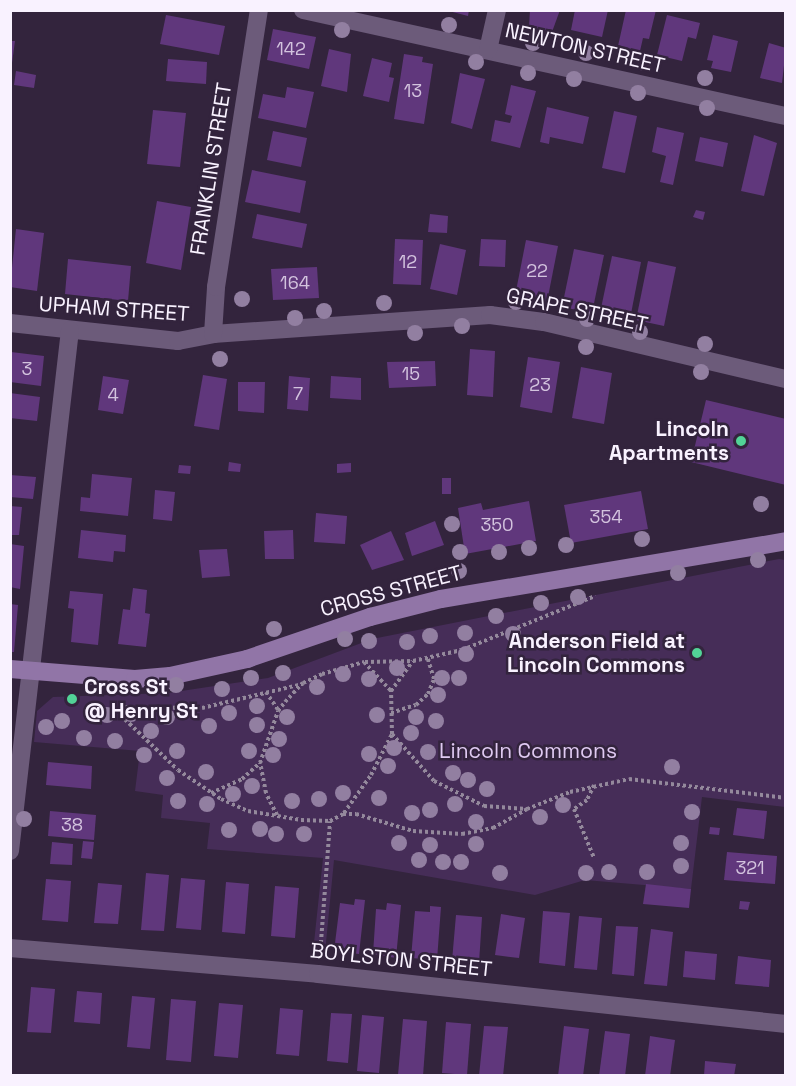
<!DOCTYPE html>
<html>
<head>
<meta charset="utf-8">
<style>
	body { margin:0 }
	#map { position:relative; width:796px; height:1086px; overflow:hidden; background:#33243d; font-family:"Space Grotesk",sans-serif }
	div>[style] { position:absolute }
	.green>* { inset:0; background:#462d58 }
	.building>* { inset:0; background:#60377c }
	.path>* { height:4px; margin-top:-2px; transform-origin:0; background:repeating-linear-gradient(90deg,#94899c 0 3px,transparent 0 6px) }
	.street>* { height:18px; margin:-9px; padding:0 9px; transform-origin:9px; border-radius:9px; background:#6c5b7a }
	.secondary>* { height:18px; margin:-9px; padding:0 9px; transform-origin:9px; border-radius:9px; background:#9175a7 }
	.trees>* { width:16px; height:16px; margin:-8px; border-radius:50%; background:#927fa1 }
	.dots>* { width:16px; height:16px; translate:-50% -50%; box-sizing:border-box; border:3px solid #33243d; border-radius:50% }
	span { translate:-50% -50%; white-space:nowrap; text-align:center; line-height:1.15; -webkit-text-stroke:5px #33243d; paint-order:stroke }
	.number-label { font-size:18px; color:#d3c3de }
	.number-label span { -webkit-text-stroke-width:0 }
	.street-label { font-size:21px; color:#f9f2ff }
	.poi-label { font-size:21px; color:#f9f2ff; font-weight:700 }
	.right { translate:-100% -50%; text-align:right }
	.left { translate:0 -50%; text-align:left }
	.park-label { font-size:21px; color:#e0caf2 }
	.frame { position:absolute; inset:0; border:12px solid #f9f2ff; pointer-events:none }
</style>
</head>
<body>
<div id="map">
	<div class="green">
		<i style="clip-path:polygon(779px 559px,785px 560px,785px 807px,702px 797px,691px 889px,585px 880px,535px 895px,334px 860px,325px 953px,313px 952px,323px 858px,207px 849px,210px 823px,161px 818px,163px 795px,135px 791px,140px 751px,34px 742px,37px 711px,53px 697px,168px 693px,268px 678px,372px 639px)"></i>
	</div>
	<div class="building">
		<i style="clip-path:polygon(445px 10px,469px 10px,468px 16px)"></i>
		<i style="clip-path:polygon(530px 10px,560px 10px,552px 32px,529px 27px)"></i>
		<i style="clip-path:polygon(575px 10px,608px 10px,602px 37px,571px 30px)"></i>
		<i style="clip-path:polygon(626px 10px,656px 10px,649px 39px,643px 38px,640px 51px,618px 46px)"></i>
		<i style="clip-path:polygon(166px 15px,225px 26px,219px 55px,160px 44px)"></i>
		<i style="clip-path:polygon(667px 15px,700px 23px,696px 39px,688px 37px,682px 61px,657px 55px)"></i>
		<i style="clip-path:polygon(273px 29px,316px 37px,309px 69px,267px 60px)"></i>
		<i style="clip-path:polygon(713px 35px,738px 41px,731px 72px,711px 68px,713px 61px,707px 60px)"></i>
		<i style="clip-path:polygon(10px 41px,15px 41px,12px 63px,10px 63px)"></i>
		<i style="clip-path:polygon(769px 43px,786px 48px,782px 83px,760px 78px)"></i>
		<i style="clip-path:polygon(329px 49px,351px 54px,347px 92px,321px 86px)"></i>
		<i style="clip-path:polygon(404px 54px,423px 57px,422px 62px,433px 64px,424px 124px,394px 119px)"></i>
		<i style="clip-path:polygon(372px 58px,392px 63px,389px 77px,394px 78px,389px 102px,363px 96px)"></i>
		<i style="clip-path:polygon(168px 59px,207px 62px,206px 84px,166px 81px)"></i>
		<i style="clip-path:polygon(16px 71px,36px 75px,34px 88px,14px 85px)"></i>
		<i style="clip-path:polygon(460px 73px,485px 79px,472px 129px,451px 123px)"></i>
		<i style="clip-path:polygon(511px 85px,536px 91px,520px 148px,491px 141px,495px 120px,510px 123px,512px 116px,505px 114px)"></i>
		<i style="clip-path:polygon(287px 87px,314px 92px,306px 128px,258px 118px,263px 94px,285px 98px)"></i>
		<i style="clip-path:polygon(547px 107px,589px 117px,583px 144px,550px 137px,549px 144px,540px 142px)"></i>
		<i style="clip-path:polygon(153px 110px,186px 113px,180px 167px,147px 164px)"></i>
		<i style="clip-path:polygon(614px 111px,637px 116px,625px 173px,602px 168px)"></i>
		<i style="clip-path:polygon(657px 127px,684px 133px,673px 185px,660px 182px,666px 156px,652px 152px)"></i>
		<i style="clip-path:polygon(273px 131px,307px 138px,301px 167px,267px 160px)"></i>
		<i style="clip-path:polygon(754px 135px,777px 143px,764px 196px,741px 191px)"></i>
		<i style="clip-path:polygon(700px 137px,728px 143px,723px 167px,695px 161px)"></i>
		<i style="clip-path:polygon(252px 170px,306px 181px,300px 213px,245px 202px)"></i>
		<i style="clip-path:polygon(157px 201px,191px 207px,181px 270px,146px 263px)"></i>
		<i style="clip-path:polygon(696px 210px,705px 212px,703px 220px,693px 217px)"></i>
		<i style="clip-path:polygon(257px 214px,307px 224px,302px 248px,252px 238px)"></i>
		<i style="clip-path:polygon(430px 214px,448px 216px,447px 233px,428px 232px)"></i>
		<i style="clip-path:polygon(16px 229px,44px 233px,37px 291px,10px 287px)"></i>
		<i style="clip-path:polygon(395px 239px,423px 240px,421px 285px,393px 284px)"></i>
		<i style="clip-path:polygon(481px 239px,506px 240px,505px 267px,479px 266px)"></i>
		<i style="clip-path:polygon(526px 240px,558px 246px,547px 302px,515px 296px)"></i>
		<i style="clip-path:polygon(440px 244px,466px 250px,457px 295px,430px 289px)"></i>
		<i style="clip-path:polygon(574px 249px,604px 255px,592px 313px,562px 307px)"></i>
		<i style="clip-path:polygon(612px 256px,641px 262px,630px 319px,600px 313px)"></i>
		<i style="clip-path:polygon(68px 259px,131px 266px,128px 301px,65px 294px)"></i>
		<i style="clip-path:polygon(648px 261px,676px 267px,664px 326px,636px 320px)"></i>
		<i style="clip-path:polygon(317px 267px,319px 298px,273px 300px,271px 269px)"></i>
		<i style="clip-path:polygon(470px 349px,495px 351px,493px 397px,467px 395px)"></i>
		<i style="clip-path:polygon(11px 352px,44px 356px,41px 386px,10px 382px)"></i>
		<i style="clip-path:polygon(528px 357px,560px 362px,552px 413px,520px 407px)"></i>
		<i style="clip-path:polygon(435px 361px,436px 386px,389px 388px,387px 362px)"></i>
		<i style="clip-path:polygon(581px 367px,612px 373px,604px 424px,572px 418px)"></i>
		<i style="clip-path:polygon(203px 375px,227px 379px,219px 430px,194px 426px)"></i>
		<i style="clip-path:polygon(103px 376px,129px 380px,123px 414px,98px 410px)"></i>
		<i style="clip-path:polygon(289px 376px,310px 378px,308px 411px,287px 409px)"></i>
		<i style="clip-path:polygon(331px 376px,361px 378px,361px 400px,330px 398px)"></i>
		<i style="clip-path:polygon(238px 382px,265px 382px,264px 413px,238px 411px)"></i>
		<i style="clip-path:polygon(10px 393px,40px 397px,37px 421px,10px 418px)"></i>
		<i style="clip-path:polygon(706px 400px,786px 419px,786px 485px,691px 462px)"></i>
		<i style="clip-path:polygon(229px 462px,241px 464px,240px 472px,228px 471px)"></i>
		<i style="clip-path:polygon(351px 463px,351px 472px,337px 473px,337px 464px)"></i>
		<i style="clip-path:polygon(179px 465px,191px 466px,190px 474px,178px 473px)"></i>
		<i style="clip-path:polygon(92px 474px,132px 478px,128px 516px,80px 511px,81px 497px,90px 498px)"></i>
		<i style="clip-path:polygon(10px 475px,36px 477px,33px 499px,10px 497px)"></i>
		<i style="clip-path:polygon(442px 478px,451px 478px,451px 494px,442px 494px)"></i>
		<i style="clip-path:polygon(155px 490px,175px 492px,172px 521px,153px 519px)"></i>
		<i style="clip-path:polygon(641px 491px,648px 529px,571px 543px,564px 505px)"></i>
		<i style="clip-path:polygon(529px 501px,536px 541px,465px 554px,458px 508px,481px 503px,483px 510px)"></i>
		<i style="clip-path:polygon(10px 506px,22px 507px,19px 535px,10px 535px)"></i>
		<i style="clip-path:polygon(316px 513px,347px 516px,345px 544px,314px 542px)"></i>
		<i style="clip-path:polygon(435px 521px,444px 545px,412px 556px,405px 533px)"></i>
		<i style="clip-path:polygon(81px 530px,126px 535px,125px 552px,114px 551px,113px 562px,78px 558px)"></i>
		<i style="clip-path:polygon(293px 530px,294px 559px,265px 559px,264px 531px)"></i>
		<i style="clip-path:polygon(391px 531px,404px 560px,372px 570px,360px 545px)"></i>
		<i style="clip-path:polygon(10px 544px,24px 546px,20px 589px,10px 587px)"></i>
		<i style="clip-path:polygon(227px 549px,230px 576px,202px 578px,199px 550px)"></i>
		<i style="clip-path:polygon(133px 588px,147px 590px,145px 613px,150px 614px,146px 647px,118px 644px,123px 609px,130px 610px)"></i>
		<i style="clip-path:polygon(70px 591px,103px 594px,98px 645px,71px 642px,74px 609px,68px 608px)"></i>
		<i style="clip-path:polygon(10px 604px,18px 605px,14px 652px,10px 652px)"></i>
		<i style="clip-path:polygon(48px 762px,92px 766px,91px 789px,46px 785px)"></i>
		<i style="clip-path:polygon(737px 808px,767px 811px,764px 839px,733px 835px)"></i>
		<i style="clip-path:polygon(50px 811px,96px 815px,94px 840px,48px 836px)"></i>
		<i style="clip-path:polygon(710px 827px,720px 828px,719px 835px,709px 834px)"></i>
		<i style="clip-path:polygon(83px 841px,94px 842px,92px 859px,81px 858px)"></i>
		<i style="clip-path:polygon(52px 842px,73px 844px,72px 865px,50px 864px)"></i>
		<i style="clip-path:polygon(727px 852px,777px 856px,775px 884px,724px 880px)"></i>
		<i style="clip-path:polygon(146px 873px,169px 875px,164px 931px,141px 930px)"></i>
		<i style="clip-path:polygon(181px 878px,205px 880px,201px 930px,176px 928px)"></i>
		<i style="clip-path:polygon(46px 879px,71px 881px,68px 922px,42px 920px)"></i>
		<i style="clip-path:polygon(226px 882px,249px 884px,245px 934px,222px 932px)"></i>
		<i style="clip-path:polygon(98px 883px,122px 885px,118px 924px,94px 923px)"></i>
		<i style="clip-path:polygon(646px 884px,691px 889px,689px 908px,643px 904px)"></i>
		<i style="clip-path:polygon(275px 886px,299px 888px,295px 938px,271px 936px)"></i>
		<i style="clip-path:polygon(355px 899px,365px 900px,359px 954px,334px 951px,340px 903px,354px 905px)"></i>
		<i style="clip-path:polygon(740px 901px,750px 902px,748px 910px,739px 909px)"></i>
		<i style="clip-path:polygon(387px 903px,401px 905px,396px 958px,373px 954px,376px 909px,386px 910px)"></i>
		<i style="clip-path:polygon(430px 906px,441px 907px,437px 960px,411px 958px,415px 911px,430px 912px)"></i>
		<i style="clip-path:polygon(543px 911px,570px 913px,565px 966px,539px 963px)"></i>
		<i style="clip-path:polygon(501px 914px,525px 918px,519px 958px,495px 955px)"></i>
		<i style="clip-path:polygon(456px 915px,482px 917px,479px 963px,452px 961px)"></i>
		<i style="clip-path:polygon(579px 916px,602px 918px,597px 970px,574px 968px)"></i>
		<i style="clip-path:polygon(616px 926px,638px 927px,634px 976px,612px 974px)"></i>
		<i style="clip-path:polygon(651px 929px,673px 932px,667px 986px,644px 984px)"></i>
		<i style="clip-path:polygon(685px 951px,717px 954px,715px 980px,683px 977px)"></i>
		<i style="clip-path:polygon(738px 956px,771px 960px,769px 987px,735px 984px)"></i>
		<i style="clip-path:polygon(31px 987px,55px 989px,51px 1033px,27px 1032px)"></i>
		<i style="clip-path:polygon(77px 991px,102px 993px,100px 1024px,74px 1022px)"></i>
		<i style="clip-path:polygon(132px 996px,155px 998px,150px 1049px,127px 1047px)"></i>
		<i style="clip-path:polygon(171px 999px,196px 1001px,191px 1062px,166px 1060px)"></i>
		<i style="clip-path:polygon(219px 1003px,243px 1005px,238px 1058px,214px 1056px)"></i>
		<i style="clip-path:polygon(280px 1008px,303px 1010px,299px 1056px,276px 1054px)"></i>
		<i style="clip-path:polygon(331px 1013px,352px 1014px,348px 1063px,327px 1061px)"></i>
		<i style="clip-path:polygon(362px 1015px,384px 1017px,379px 1073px,357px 1071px)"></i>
		<i style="clip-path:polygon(403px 1019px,427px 1021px,423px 1076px,398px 1075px)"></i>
		<i style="clip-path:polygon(446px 1022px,471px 1024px,467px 1075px,442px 1073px)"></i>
		<i style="clip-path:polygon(484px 1026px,508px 1027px,503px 1076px,479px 1076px)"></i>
		<i style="clip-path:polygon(564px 1026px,589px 1029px,583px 1076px,558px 1076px)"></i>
		<i style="clip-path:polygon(605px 1031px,630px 1034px,625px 1076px,599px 1076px)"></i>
		<i style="clip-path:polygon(650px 1036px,675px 1040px,670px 1076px,645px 1076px)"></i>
		<i style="clip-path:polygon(705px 1061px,736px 1064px,734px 1076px,704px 1076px)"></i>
	</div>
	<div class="path">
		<i style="left:365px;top:662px;width:48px;rotate:-1.2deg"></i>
		<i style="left:266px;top:692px;width:22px;rotate:56deg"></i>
		<i style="left:112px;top:707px;width:91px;rotate:43.7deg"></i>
		<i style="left:178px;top:770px;width:52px;rotate:34deg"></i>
		<i style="left:221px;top:799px;width:30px;rotate:24deg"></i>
		<i style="left:248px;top:811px;width:54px;rotate:9.6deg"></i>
		<i style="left:301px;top:820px;width:29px;rotate:2deg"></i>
		<i style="left:330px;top:821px;width:15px;rotate:-28deg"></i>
		<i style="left:343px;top:814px;width:13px"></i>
		<i style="left:356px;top:814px;width:59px;rotate:16.6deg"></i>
		<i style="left:413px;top:831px;width:49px;rotate:3.5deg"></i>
		<i style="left:462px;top:834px;width:32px;rotate:-11deg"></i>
		<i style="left:493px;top:828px;width:39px;rotate:-29deg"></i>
		<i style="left:113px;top:707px;width:89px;rotate:0.6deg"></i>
		<i style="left:202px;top:708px;width:104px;rotate:-13.4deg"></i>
		<i style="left:391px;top:713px;width:26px;rotate:-18deg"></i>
		<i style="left:416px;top:705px;width:16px;rotate:-43deg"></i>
		<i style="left:428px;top:694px;width:16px;rotate:-68deg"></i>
		<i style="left:434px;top:679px;width:21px;rotate:-107deg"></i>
		<i style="left:392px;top:734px;width:63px;rotate:48.2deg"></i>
		<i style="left:434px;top:781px;width:56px;rotate:26.6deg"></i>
		<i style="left:484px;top:806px;width:43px;rotate:4deg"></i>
		<i style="left:527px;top:809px;width:46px;rotate:-21.6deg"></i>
		<i style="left:570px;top:792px;width:60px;rotate:-12.4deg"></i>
		<i style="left:629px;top:779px;width:158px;rotate:6.9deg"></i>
		<i style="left:594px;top:785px;width:17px;rotate:115deg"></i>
		<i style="left:587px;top:800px;width:16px;rotate:145deg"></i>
		<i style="left:574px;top:809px;width:53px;rotate:67.8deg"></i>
		<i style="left:211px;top:793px;width:34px;rotate:-24deg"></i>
		<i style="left:242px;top:779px;width:24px;rotate:-42deg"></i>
		<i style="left:344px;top:813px;width:47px;rotate:-54.6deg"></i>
		<i style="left:371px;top:775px;width:46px;rotate:-62.9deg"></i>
		<i style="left:392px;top:734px;width:43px;rotate:-91.3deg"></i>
		<i style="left:391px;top:691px;width:37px;rotate:-54deg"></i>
		<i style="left:413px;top:661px;width:50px;rotate:-12.7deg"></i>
		<i style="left:462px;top:650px;width:144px;rotate:-22.1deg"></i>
		<i style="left:277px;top:815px;width:25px;rotate:-117deg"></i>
		<i style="left:266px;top:793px;width:31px;rotate:-101deg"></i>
		<i style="left:260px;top:763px;width:55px;rotate:-70.9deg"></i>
		<i style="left:278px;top:711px;width:11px;rotate:-52deg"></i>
		<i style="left:285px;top:702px;width:26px;rotate:-47deg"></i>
		<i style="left:303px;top:683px;width:21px;rotate:-25deg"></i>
		<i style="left:322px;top:674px;width:44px;rotate:-15.9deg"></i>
		<i style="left:364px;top:662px;width:40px;rotate:47deg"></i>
		<i style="left:320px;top:955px;width:134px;rotate:-85.7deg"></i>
	</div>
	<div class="street">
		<i style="left:303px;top:10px;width:494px;rotate:12.4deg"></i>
		<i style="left:488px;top:50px;width:41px;rotate:-77.3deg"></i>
		<i style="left:10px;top:323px;width:169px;rotate:6.1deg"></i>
		<i style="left:178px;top:341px;width:36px;rotate:-11deg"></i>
		<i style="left:213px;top:334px;width:278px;rotate:-3.9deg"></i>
		<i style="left:490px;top:315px;width:54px;rotate:7.4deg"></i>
		<i style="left:544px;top:322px;width:249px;rotate:13.3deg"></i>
		<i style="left:213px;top:334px;width:47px;rotate:-86.3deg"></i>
		<i style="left:216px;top:287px;width:280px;rotate:-81.2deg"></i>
		<i style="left:10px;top:851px;width:524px;rotate:-83.43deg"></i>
		<i style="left:10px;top:948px;width:309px;rotate:4.8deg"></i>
		<i style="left:318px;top:974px;width:471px;rotate:6.1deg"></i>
	</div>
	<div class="secondary">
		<i style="left:10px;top:669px;width:125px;rotate:4.6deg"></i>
		<i style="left:135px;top:679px;width:35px;rotate:-5deg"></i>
		<i style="left:170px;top:676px;width:79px;rotate:-12.4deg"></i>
		<i style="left:247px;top:659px;width:130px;rotate:-18.9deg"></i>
		<i style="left:370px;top:617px;width:73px;rotate:-14.2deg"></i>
		<i style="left:441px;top:599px;width:350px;rotate:-9.5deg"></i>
	</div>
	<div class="trees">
		<i style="left:449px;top:25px"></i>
		<i style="left:342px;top:30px"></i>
		<i style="left:533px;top:43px"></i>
		<i style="left:586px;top:53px"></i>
		<i style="left:476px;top:62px"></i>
		<i style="left:644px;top:63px"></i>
		<i style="left:528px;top:73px"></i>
		<i style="left:705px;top:78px"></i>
		<i style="left:574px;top:79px"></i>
		<i style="left:638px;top:93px"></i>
		<i style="left:707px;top:108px"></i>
		<i style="left:242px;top:299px"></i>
		<i style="left:516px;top:302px"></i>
		<i style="left:384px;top:303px"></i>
		<i style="left:324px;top:311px"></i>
		<i style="left:295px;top:318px"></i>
		<i style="left:587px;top:319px"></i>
		<i style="left:462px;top:326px"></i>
		<i style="left:640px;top:332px"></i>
		<i style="left:415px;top:333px"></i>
		<i style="left:705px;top:344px"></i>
		<i style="left:586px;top:347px"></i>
		<i style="left:220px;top:359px"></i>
		<i style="left:701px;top:372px"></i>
		<i style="left:761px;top:504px"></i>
		<i style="left:452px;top:524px"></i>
		<i style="left:642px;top:539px"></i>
		<i style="left:566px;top:545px"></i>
		<i style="left:529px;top:548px"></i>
		<i style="left:460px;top:552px"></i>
		<i style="left:499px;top:552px"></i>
		<i style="left:758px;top:560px"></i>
		<i style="left:459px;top:571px"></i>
		<i style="left:678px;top:573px"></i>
		<i style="left:578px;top:597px"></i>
		<i style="left:541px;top:603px"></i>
		<i style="left:496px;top:616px"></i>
		<i style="left:274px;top:629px"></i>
		<i style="left:465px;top:633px"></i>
		<i style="left:513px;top:634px"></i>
		<i style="left:430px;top:636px"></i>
		<i style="left:345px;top:639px"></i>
		<i style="left:369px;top:641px"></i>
		<i style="left:407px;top:642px"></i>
		<i style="left:466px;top:654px"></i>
		<i style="left:397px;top:668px"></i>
		<i style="left:283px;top:673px"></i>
		<i style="left:343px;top:674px"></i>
		<i style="left:251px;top:678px"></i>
		<i style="left:442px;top:678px"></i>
		<i style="left:459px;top:678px"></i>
		<i style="left:369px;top:679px"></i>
		<i style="left:176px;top:685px"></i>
		<i style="left:317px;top:687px"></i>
		<i style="left:222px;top:689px"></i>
		<i style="left:438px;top:695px"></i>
		<i style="left:257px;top:706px"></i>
		<i style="left:229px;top:713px"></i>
		<i style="left:131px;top:714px"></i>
		<i style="left:107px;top:715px"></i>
		<i style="left:377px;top:715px"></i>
		<i style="left:167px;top:717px"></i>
		<i style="left:287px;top:717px"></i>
		<i style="left:416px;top:717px"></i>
		<i style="left:62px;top:721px"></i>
		<i style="left:436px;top:721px"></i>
		<i style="left:257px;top:725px"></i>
		<i style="left:209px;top:726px"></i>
		<i style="left:46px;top:727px"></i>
		<i style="left:151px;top:731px"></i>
		<i style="left:411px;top:733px"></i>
		<i style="left:84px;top:738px"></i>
		<i style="left:279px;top:739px"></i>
		<i style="left:115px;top:741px"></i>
		<i style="left:394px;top:748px"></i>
		<i style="left:177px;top:751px"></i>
		<i style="left:249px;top:751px"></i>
		<i style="left:428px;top:752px"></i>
		<i style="left:369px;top:754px"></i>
		<i style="left:144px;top:755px"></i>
		<i style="left:273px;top:755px"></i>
		<i style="left:388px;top:766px"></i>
		<i style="left:672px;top:767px"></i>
		<i style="left:206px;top:772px"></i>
		<i style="left:453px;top:773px"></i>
		<i style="left:167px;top:778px"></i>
		<i style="left:468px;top:780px"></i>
		<i style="left:252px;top:786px"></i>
		<i style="left:487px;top:789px"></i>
		<i style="left:343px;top:793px"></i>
		<i style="left:233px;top:794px"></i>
		<i style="left:379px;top:798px"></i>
		<i style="left:319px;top:799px"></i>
		<i style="left:178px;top:801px"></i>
		<i style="left:292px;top:801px"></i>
		<i style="left:207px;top:804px"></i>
		<i style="left:455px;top:804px"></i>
		<i style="left:563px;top:805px"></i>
		<i style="left:430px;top:810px"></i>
		<i style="left:692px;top:812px"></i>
		<i style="left:412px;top:813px"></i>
		<i style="left:540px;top:817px"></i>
		<i style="left:24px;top:819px"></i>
		<i style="left:476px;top:822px"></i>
		<i style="left:260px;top:829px"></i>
		<i style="left:229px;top:830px"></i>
		<i style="left:276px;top:834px"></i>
		<i style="left:304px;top:834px"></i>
		<i style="left:399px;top:843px"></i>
		<i style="left:681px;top:843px"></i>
		<i style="left:476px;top:844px"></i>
		<i style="left:430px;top:845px"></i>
		<i style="left:419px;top:860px"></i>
		<i style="left:443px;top:862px"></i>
		<i style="left:461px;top:862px"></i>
		<i style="left:681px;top:866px"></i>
		<i style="left:609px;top:872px"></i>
		<i style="left:647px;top:872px"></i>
		<i style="left:500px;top:873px"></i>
		<i style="left:586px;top:873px"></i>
	</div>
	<div class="dots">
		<i style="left:741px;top:441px;background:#52d397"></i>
		<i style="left:697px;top:653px;background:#52d397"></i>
		<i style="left:72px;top:699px;background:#52d397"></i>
	</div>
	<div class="number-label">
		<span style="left:291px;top:49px">142</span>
		<span style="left:413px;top:91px">13</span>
		<span style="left:408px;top:262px">12</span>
		<span style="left:537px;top:271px">22</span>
		<span style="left:295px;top:283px">164</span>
		<span style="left:27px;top:369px">3</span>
		<span style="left:411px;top:374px">15</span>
		<span style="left:540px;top:385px">23</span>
		<span style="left:298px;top:394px">7</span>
		<span style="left:113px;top:395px">4</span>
		<span style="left:606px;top:517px">354</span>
		<span style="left:497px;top:525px">350</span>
		<span style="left:72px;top:825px">38</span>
		<span style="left:750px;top:868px">321</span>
	</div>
	<div class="street-label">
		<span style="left:585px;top:48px;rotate:13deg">NEWTON STREET</span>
		<span style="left:211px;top:169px;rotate:-81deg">FRANKLIN STREET</span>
		<span style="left:114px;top:309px;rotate:4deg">UPHAM STREET</span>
		<span style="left:577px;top:310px;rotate:12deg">GRAPE STREET</span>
		<span style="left:391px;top:591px;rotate:-15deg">CROSS STREET</span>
		<span style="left:401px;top:960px;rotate:6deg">BOYLSTON STREET</span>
	</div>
	<div class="poi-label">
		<span class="right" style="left:729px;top:441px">Lincoln<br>Apartments</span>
		<span class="right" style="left:685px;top:653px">Anderson Field at<br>Lincoln Commons</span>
		<span class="left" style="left:84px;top:699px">Cross St<br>@ Henry St</span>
	</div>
	<div class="park-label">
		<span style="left:528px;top:751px">Lincoln Commons</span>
	</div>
	<div class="frame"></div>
</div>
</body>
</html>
